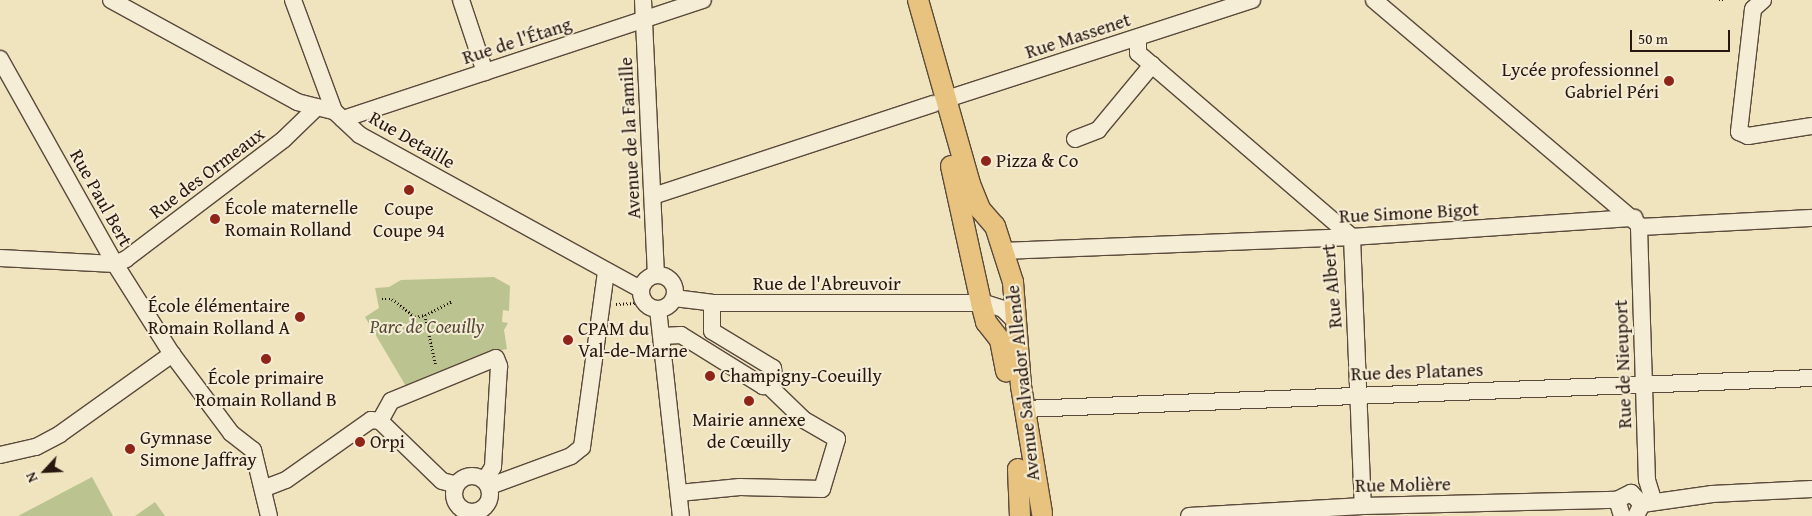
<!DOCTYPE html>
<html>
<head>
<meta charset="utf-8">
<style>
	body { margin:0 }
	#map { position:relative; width:1812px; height:516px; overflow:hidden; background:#f0e4be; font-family:"Gentium Book Plus",serif }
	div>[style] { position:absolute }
	.green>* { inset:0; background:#bbc490 }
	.path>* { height:2.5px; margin-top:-1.25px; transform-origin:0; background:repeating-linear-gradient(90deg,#281710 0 1px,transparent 0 3.5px) }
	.roads { filter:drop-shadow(1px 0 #5a4a3c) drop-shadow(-1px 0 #5a4a3c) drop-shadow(0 1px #5a4a3c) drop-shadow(0 -1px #5a4a3c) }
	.minor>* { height:16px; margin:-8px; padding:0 8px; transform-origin:8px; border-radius:8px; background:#f5edd5 }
	.minor>.ring { margin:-8px; padding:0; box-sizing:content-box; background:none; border:16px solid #f5edd5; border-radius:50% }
	.major>* { height:20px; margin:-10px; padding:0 10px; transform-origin:10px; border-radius:10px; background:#e8c27f }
	.dots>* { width:14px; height:14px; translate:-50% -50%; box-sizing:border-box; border:2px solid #f5edd5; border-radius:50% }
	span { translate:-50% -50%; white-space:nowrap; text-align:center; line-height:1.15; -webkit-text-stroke:4px #f5edd5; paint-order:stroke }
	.street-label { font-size:19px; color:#281710 }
	.poi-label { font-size:19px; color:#281710 }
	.right { translate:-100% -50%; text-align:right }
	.left { translate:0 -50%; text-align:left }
	.park-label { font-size:19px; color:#544b36; font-style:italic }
	.north { position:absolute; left:20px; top:446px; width:50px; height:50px; -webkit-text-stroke:4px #f5edd5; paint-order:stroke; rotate:245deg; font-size:14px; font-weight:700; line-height:20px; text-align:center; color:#281710 }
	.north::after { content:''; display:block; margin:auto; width:18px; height:22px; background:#281710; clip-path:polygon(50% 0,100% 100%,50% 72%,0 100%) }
	.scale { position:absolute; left:1630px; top:30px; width:100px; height:22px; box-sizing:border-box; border:2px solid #281710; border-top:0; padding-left:6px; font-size:15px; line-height:18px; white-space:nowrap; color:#281710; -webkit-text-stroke:4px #f5edd5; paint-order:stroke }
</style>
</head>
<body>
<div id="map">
	<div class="green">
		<i style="clip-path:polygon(494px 277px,510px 286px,509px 311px,503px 310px,502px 322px,508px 323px,504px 330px,507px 349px,483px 354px,407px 388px,365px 317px,379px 308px,375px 288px,389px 287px,401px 280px)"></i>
		<i style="clip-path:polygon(92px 477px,113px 516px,18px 516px)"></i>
		<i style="clip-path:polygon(155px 502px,165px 516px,135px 516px)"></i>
	</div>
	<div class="path">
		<i style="left:1719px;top:0;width:4px"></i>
		<i style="left:382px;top:299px;width:10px"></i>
		<i style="left:392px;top:299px;width:29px;rotate:38deg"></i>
		<i style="left:415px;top:317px;width:10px;rotate:-11deg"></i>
		<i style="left:425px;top:315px;width:52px;rotate:77.8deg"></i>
		<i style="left:616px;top:304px;width:19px;rotate:-3deg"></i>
		<i style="left:425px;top:315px;width:31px;rotate:-27deg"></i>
	</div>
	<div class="roads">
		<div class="minor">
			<i style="left:111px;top:0;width:212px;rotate:28.7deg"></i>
			<i style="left:297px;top:102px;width:38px;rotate:14deg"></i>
			<i style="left:334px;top:111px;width:35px;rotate:43deg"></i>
			<i style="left:360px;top:135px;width:320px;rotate:28.8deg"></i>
			<i style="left:293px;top:0;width:118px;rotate:69.7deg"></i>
			<i style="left:461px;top:0;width:76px;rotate:71.6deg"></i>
			<i style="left:643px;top:0;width:275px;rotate:87.3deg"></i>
			<i style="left:1374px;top:0;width:345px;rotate:40.3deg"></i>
			<i style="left:1763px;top:0;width:13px;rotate:138deg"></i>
			<i style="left:1753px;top:9px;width:124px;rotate:96.5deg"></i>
			<i style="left:1739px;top:132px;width:10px;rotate:24deg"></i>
			<i style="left:1748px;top:136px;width:65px;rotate:-8.9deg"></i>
			<i style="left:1138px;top:38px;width:15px;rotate:90deg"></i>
			<i style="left:1138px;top:53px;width:282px;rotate:40.7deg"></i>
			<i style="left:1352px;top:237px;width:269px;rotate:87.7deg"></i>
			<i style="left:0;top:59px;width:235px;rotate:60.7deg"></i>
			<i style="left:115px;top:264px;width:107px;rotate:57.7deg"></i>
			<i style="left:172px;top:354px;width:99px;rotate:53.2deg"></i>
			<i style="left:231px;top:433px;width:28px;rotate:38deg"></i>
			<i style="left:253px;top:450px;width:68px;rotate:76.4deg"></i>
			<i style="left:944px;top:100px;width:324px;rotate:-18deg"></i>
			<i style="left:343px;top:119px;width:379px;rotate:-18.3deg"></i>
			<i style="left:1075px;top:139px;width:25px;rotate:-21deg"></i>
			<i style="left:1098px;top:130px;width:85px;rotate:-50.3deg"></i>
			<i style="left:653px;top:196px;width:295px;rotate:-18.2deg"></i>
			<i style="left:1639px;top:227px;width:253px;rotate:88.2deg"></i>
			<i style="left:1647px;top:480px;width:21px;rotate:73deg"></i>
			<i style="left:1639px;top:227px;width:173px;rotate:-3deg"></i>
			<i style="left:1004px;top:251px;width:348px;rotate:-2.3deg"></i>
			<i style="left:1352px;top:237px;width:283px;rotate:-3.9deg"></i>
			<i style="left:0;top:258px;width:115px;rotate:3deg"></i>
			<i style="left:115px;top:264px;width:12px;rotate:-24deg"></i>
			<i style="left:126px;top:259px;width:198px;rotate:-37.2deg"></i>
			<i style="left:284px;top:139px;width:46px;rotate:-44.1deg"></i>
			<i class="ring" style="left:641px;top:275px;width:18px;height:18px"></i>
			<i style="left:674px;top:298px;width:38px;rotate:7deg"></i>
			<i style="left:712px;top:303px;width:273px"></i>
			<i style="left:985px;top:303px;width:19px;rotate:18deg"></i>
			<i style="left:1003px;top:309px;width:20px;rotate:45deg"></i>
			<i style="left:658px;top:309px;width:208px;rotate:83.7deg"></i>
			<i style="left:662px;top:336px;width:19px;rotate:-3deg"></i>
			<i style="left:681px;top:335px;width:97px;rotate:31.9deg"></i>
			<i style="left:763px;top:386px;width:13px;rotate:-32deg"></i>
			<i style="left:774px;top:379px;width:11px;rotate:-95deg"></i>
			<i style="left:773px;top:368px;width:71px;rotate:-148.8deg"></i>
			<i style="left:712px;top:331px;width:28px;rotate:-90deg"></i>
			<i style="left:1024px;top:409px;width:789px;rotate:-2.25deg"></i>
			<i style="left:380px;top:421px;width:23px;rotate:-61deg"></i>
			<i style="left:391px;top:401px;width:113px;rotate:-22.3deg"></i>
			<i style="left:496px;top:358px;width:9px;rotate:69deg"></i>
			<i style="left:499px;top:366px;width:101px;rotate:93.4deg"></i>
			<i style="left:493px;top:467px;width:15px;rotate:122deg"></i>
			<i style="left:0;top:455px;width:37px;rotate:-13deg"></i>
			<i style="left:36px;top:447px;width:27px;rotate:-28deg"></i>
			<i style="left:60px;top:434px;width:138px;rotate:-35.5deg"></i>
			<i class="ring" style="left:454px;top:476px;width:20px;height:20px"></i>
			<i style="left:490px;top:486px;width:86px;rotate:-20.3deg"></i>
			<i style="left:571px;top:456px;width:14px;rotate:-39deg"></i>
			<i style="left:582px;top:447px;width:177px;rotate:-82.2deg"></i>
			<i style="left:265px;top:488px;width:22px;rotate:-21deg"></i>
			<i style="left:286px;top:480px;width:104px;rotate:-35.2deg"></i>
			<i style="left:371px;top:420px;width:9px;rotate:6deg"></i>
			<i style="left:380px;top:421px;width:86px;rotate:44.1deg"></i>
			<i style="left:442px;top:481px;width:12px;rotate:14deg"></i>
			<i style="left:679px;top:493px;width:61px;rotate:-5.6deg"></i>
			<i style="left:740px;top:487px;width:82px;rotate:1.4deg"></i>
			<i style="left:822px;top:489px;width:52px;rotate:-73.3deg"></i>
			<i style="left:837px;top:439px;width:39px;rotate:-150deg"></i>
			<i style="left:803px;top:419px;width:50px;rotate:-135.8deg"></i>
			<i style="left:1642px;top:504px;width:71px;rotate:-8.1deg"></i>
			<i style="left:1712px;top:494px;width:100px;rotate:-2.9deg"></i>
			<i style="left:1189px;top:516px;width:174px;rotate:-3.3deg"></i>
			<i style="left:1363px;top:506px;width:254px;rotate:-1.4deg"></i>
			<i style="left:1622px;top:516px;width:17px;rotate:-107deg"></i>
			<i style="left:1617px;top:500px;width:16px;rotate:-27deg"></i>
			<i style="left:1631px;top:493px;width:16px;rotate:45deg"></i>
			<i style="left:1642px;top:504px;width:13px;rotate:117deg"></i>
		</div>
		<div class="major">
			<i style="left:918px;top:0;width:191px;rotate:74.2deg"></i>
			<i style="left:970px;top:184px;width:27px;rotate:68deg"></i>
			<i style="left:980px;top:209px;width:23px;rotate:49deg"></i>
			<i style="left:995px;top:226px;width:59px;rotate:72.2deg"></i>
			<i style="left:1013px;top:282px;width:104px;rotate:85.6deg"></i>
			<i style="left:1021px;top:386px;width:129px;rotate:80.6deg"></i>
			<i style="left:951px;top:166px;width:140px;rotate:77.6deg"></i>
			<i style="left:981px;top:303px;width:20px;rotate:75deg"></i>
			<i style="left:986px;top:322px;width:23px;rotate:52deg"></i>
			<i style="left:1000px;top:340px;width:32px;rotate:79deg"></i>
			<i style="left:1018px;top:469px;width:47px;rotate:87.6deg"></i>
		</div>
	</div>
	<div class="dots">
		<i style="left:1669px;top:81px;background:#8f2418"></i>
		<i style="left:986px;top:161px;background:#8f2418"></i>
		<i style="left:409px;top:190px;background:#8f2418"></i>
		<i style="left:215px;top:219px;background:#8f2418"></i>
		<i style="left:300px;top:317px;background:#8f2418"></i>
		<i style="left:568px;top:340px;background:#8f2418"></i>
		<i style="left:266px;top:359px;background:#8f2418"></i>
		<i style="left:710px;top:376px;background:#8f2418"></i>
		<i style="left:749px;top:401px;background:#8f2418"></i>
		<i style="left:360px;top:442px;background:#8f2418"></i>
		<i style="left:130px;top:449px;background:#8f2418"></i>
	</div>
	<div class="street-label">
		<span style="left:1078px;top:36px;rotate:-18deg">Rue Massenet</span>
		<span style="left:517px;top:41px;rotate:-18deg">Rue de l'Étang</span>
		<span style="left:630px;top:138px;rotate:-93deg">Avenue de la Famille</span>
		<span style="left:412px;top:140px;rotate:30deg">Rue Detaille</span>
		<span style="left:207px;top:173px;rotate:-37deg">Rue des Ormeaux</span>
		<span style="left:101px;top:198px;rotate:61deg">Rue Paul Bert</span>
		<span style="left:1409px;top:213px;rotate:-3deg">Rue Simone Bigot</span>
		<span style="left:827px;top:284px">Rue de l'Abreuvoir</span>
		<span style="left:1332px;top:286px;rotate:-95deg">Rue Albert</span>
		<span style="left:1623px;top:364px;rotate:-92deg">Rue de Nieuport</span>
		<span style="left:1417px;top:372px;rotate:-2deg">Rue des Platanes</span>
		<span style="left:1023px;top:383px;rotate:-96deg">Avenue Salvador Allende</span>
		<span style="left:1403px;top:485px;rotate:-1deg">Rue Molière</span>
	</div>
	<div class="poi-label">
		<span class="right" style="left:1659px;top:81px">Lycée professionnel<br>Gabriel Péri</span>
		<span class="left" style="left:996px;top:161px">Pizza &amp; Co</span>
		<span class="left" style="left:225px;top:219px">École maternelle<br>Romain Rolland</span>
		<span style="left:409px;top:220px">Coupe<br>Coupe 94</span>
		<span class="right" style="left:290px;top:317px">École élémentaire<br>Romain Rolland A</span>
		<span class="left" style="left:578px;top:340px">CPAM du<br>Val-de-Marne</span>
		<span class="left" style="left:720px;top:376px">Champigny-Coeuilly</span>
		<span style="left:266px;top:389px">École primaire<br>Romain Rolland B</span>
		<span style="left:749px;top:431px">Mairie annexe<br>de Cœuilly</span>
		<span class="left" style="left:140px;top:449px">Gymnase<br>Simone Jaffray</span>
		<span class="left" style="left:370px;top:442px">Orpi</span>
	</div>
	<div class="park-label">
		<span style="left:427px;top:327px">Parc de Coeuilly</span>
	</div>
	<div class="north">N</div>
	<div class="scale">50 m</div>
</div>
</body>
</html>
